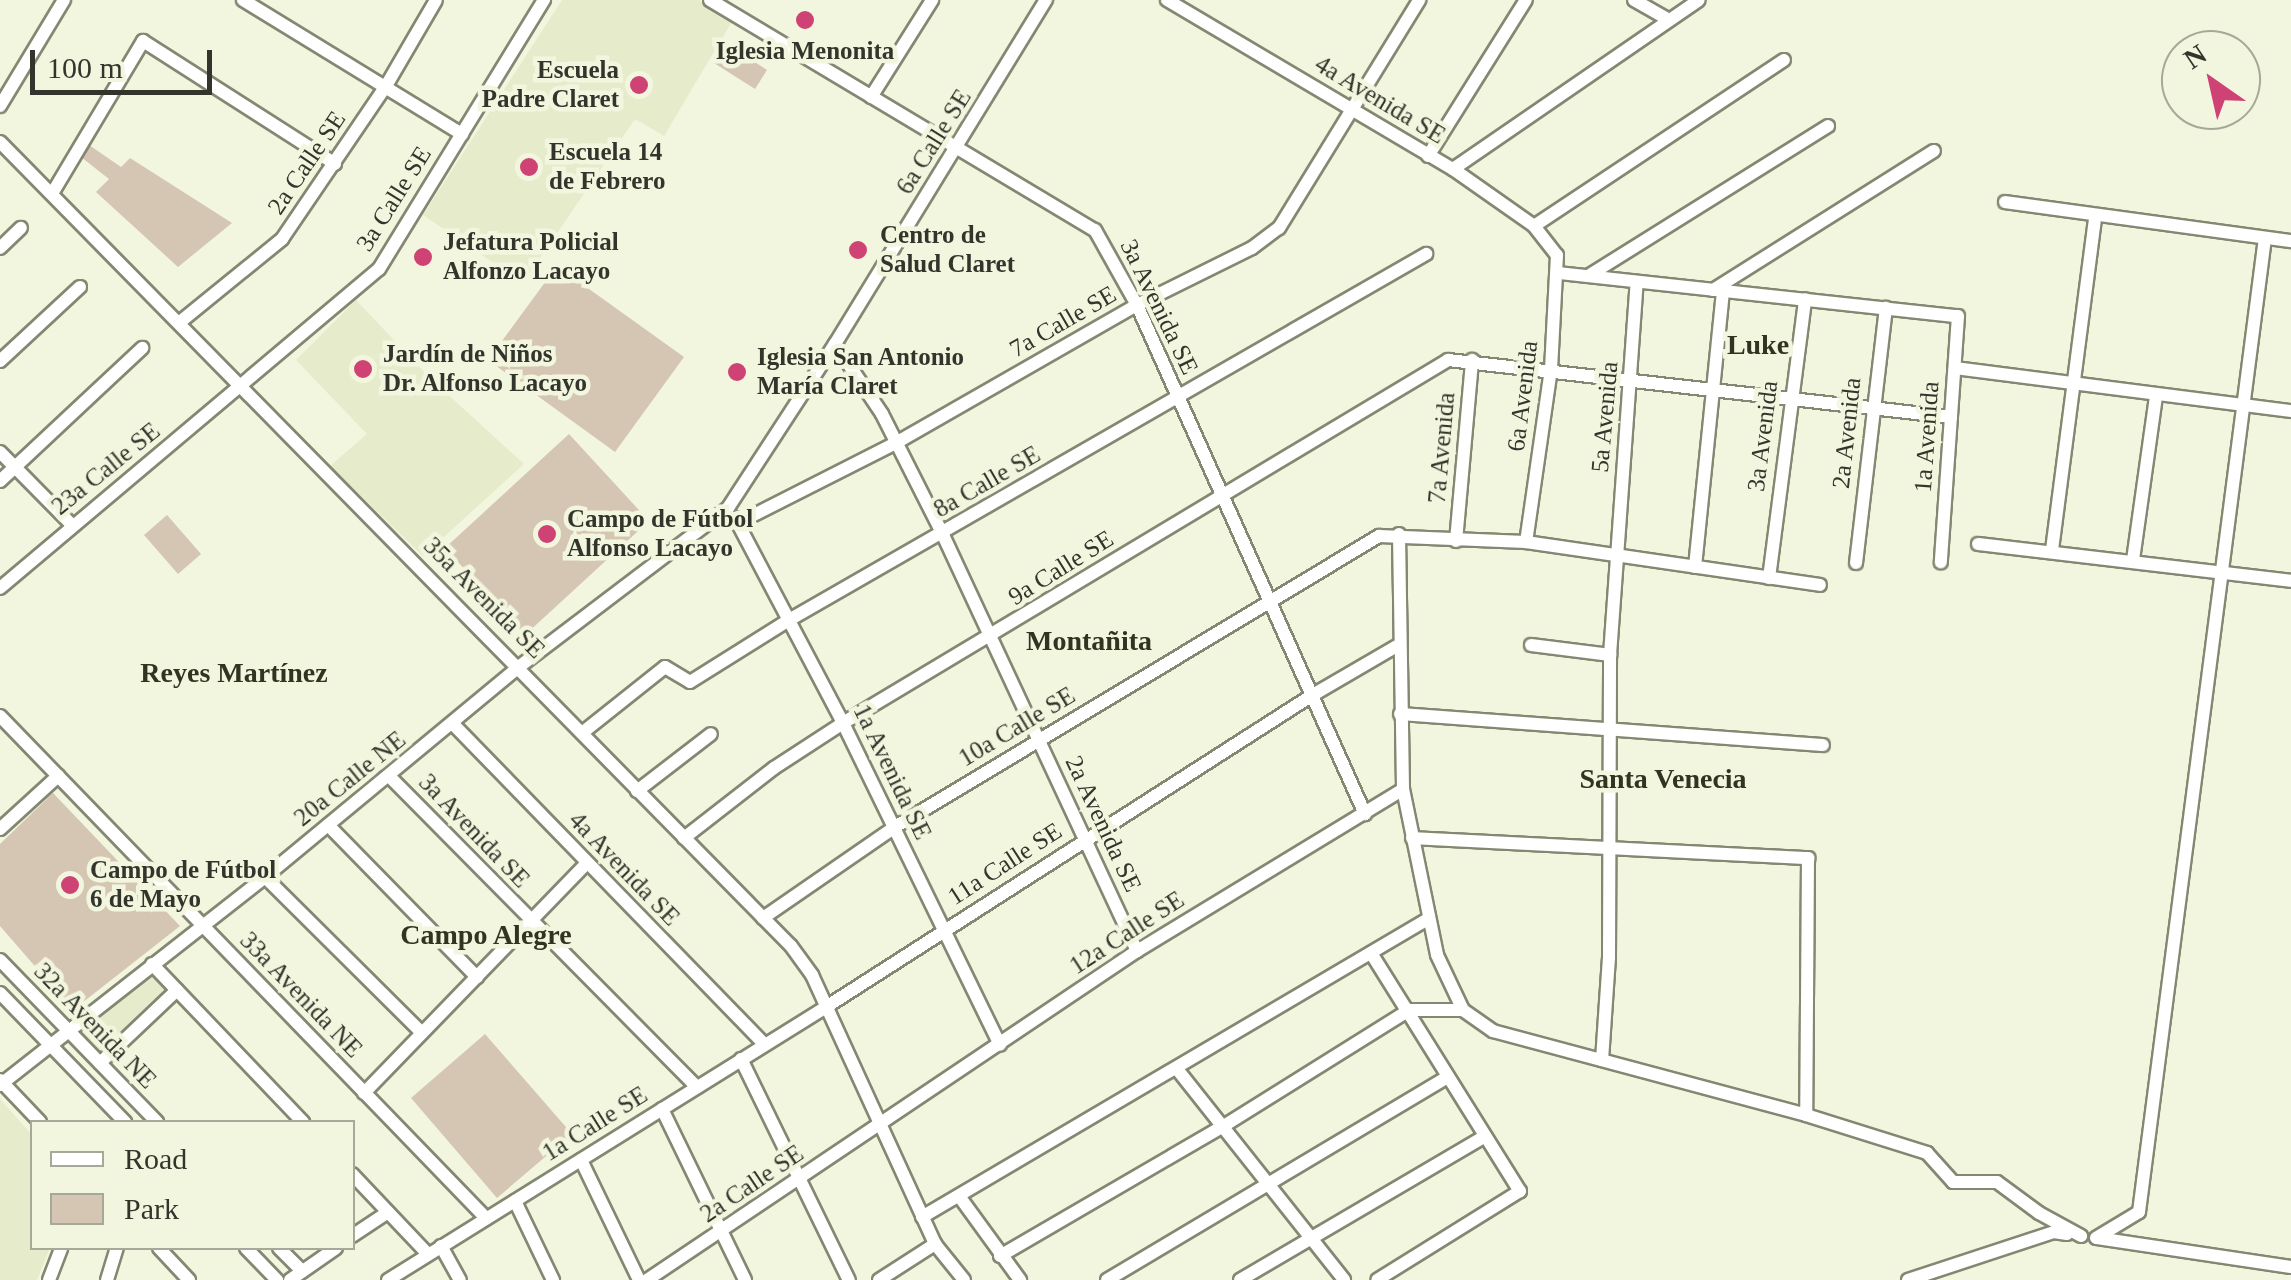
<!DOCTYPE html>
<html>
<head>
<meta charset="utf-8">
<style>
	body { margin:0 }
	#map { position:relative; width:2291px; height:1280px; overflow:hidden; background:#f2f6de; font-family:"Times New Roman",serif }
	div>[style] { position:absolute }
	.built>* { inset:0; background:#e6ebcc }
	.green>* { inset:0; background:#d5c5b3 }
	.roads { filter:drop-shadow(2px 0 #848772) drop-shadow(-2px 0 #848772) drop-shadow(0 2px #848772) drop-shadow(0 -2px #848772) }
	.minor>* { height:12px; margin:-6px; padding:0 6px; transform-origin:6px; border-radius:6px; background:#fff }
	.dots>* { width:28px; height:28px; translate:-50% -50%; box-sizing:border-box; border:5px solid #f2f6de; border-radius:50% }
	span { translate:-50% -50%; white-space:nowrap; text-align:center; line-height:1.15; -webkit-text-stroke:9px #f2f6de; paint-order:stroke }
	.poi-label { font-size:25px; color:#33352c; font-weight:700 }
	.right { translate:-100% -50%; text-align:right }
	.left { translate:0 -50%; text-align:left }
	.street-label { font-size:25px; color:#33352c }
	.neighbourhood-label { font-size:28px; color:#313421; font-weight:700 }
	.legend { position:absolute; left:30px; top:1120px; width:325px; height:130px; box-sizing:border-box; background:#f2f6de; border:2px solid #a6a997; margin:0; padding:12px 18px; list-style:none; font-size:30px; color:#33352c }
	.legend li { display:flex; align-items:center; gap:20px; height:50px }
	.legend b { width:50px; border:2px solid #a6a997 }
	.north { position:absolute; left:2161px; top:30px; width:100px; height:100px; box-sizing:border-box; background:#f2f6de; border:2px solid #a6a997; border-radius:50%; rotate:326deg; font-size:28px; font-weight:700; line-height:40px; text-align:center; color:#33352c }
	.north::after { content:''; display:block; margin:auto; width:35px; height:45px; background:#ce4274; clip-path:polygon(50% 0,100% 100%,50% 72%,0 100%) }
	.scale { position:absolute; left:30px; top:50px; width:182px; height:45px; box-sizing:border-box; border:5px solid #33352c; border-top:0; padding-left:12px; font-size:30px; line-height:35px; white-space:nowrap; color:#33352c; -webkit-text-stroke:8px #f2f6de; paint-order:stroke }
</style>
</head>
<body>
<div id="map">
	<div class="built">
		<i style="clip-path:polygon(562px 0,699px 0,733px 20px,664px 136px,635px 119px,523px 283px,423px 215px)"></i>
		<i style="clip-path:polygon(356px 300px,431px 379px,524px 464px,423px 556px,330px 466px,367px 434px,296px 360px)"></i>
		<i style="clip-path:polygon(151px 971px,170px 992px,103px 1055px,78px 1029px)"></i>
		<i style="clip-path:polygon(0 1099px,32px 1135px,32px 1248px,50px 1248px,37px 1280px,0 1280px)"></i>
	</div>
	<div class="green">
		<i style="clip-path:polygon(727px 44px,767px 70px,755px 89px,714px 63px)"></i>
		<i style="clip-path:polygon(89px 145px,121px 167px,130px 158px,232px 223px,178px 267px,96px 192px,109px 179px,81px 157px)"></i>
		<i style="clip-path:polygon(557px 266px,684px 357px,615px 452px,488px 360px)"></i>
		<i style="clip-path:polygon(569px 434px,649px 521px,525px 635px,445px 548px)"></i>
		<i style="clip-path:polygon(167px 515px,201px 554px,178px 574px,144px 535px)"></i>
		<i style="clip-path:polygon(53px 793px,180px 926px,73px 1010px,0 926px,0 844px)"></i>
		<i style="clip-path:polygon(485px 1034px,572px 1134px,497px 1198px,411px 1098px)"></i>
	</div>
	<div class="roads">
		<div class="minor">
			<i style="left:243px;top:0;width:257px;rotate:31.5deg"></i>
			<i style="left:710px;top:0;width:448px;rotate:30.9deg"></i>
			<i style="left:1095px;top:230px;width:86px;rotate:60.8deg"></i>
			<i style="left:1137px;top:305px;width:558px;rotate:65.87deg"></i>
			<i style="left:1167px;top:0;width:332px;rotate:30.6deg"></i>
			<i style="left:1453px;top:169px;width:99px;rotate:35.1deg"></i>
			<i style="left:1534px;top:226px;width:37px;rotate:52deg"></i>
			<i style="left:1557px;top:255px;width:114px;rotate:93deg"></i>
			<i style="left:1551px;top:369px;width:175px;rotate:98.2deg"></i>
			<i style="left:1634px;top:0;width:40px;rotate:29.7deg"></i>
			<i style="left:871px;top:97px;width:115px;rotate:-57.8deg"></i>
			<i style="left:0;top:106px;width:124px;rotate:-58.9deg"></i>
			<i style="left:0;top:142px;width:1128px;rotate:45.47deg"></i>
			<i style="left:791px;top:946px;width:36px;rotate:54deg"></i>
			<i style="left:812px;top:975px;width:296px;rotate:65.4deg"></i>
			<i style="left:935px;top:1244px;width:46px;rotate:51.1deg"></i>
			<i style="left:1428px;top:156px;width:184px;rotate:-57.9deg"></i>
			<i style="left:1453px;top:169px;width:298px;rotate:-34.5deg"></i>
			<i style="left:53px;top:192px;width:176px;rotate:-59.2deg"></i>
			<i style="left:143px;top:41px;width:228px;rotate:32.6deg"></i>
			<i style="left:2005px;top:202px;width:289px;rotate:7.8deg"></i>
			<i style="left:1534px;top:226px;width:300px;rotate:-33.6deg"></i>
			<i style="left:0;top:248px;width:29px;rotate:-44deg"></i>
			<i style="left:1559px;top:273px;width:401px;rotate:6.2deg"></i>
			<i style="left:1958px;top:316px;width:247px;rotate:94deg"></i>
			<i style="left:1588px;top:276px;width:283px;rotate:-32deg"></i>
			<i style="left:1713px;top:290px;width:261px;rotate:-32.2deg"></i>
			<i style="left:180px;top:322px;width:132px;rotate:-39.1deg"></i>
			<i style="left:282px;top:239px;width:185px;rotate:-55.8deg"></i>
			<i style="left:386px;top:86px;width:99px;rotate:-59.8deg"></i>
			<i style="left:835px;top:344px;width:84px;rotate:56.1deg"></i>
			<i style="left:882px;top:414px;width:136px;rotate:63.2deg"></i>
			<i style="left:943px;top:535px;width:459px;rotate:65deg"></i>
			<i style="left:0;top:361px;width:109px;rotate:-42.8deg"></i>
			<i style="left:1955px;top:368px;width:339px;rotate:7.3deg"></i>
			<i style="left:0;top:452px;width:103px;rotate:45.4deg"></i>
			<i style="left:0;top:481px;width:195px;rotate:-43.1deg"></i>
			<i style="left:735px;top:518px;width:232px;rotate:62.2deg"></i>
			<i style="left:843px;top:723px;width:358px;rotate:64deg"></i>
			<i style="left:738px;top:523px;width:175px;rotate:-26.9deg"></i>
			<i style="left:894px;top:444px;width:280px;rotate:-29.8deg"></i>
			<i style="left:1137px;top:305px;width:128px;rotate:-26.4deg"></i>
			<i style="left:1252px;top:248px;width:34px;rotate:-37deg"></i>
			<i style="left:1279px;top:228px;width:268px;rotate:-58.4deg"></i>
			<i style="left:1399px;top:534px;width:255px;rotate:89.1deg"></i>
			<i style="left:1403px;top:789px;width:169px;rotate:78.4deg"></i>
			<i style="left:1437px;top:955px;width:61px;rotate:64.7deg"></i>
			<i style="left:1463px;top:1010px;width:37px;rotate:35deg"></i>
			<i style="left:1493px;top:1031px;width:324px;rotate:15deg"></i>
			<i style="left:1806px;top:1115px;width:127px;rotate:17.4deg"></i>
			<i style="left:1927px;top:1153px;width:39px;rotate:48deg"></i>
			<i style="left:1953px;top:1182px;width:44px"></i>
			<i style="left:1997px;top:1182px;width:52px;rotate:36.4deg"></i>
			<i style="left:2039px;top:1213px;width:48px;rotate:28.7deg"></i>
			<i style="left:1456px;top:541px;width:182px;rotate:-84.9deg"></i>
			<i style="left:1978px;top:544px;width:315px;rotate:6.7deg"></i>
			<i style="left:2052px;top:550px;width:335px;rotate:-82.6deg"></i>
			<i style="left:2133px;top:560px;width:166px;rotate:-82deg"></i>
			<i style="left:1856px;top:563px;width:257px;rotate:-83.3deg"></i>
			<i style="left:1695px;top:567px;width:277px;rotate:-84.2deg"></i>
			<i style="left:1769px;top:578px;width:281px;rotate:-82.6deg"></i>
			<i style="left:0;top:588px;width:495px;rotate:-40.1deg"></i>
			<i style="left:379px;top:269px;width:316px;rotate:-58.5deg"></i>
			<i style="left:1531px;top:645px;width:80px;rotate:7.2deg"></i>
			<i style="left:1400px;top:714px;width:424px;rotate:4.2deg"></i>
			<i style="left:0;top:716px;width:699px;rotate:45.93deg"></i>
			<i style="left:453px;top:724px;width:446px;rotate:45.8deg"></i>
			<i style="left:582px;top:733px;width:106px;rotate:-38.5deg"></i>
			<i style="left:665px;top:667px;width:29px;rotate:31deg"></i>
			<i style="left:690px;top:682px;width:117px;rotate:-32.1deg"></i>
			<i style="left:789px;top:620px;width:735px;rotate:-29.88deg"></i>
			<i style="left:389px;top:776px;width:438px;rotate:45.3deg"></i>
			<i style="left:637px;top:791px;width:93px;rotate:-37.6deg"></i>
			<i style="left:328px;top:825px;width:213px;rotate:45.6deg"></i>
			<i style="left:0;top:829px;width:79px;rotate:-42.4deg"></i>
			<i style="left:684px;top:838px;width:114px;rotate:-37.9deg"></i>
			<i style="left:774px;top:768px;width:82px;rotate:-33.1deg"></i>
			<i style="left:843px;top:723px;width:706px;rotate:-30.96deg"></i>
			<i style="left:1448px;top:360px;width:506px;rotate:6.47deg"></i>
			<i style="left:1412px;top:838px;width:397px;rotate:2.9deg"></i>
			<i style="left:1808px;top:858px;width:257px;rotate:90.4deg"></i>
			<i style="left:265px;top:877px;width:221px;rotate:44.8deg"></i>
			<i style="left:763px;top:918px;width:160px;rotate:-34.6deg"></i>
			<i style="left:895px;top:827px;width:565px;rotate:-31.02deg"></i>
			<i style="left:1379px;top:536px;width:147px;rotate:2.3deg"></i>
			<i style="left:1526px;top:542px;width:297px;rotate:8.3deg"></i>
			<i style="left:1371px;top:953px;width:281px;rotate:58deg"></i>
			<i style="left:1520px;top:1191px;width:168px;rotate:148.1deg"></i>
			<i style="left:0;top:960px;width:226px;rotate:45.9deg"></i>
			<i style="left:152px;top:964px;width:219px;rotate:46.3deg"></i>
			<i style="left:0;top:993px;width:180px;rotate:45.9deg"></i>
			<i style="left:741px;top:1059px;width:246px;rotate:64deg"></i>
			<i style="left:1602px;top:1060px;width:102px;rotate:-86.1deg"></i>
			<i style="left:1609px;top:958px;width:303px;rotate:-89.8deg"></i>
			<i style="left:1610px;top:655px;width:374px;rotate:-85.9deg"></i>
			<i style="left:100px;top:1063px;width:106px;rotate:-43.5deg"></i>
			<i style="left:1177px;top:1069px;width:269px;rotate:51.6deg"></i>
			<i style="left:0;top:1080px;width:58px;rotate:46.4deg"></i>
			<i style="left:0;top:1085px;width:337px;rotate:-38.1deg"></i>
			<i style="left:265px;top:877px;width:331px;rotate:-39.6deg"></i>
			<i style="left:520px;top:666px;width:261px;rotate:-37.2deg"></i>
			<i style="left:728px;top:508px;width:196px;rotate:-56.9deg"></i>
			<i style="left:835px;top:344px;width:404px;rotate:-58.5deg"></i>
			<i style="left:364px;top:1093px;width:319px;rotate:-45.9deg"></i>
			<i style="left:662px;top:1109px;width:190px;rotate:64.1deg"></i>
			<i style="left:581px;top:1160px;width:133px;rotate:64.2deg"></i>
			<i style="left:352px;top:1174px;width:110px;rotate:46.5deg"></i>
			<i style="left:959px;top:1196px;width:104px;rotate:54deg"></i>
			<i style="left:515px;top:1201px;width:88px;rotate:64.3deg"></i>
			<i style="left:922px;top:1217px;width:587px;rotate:-30.5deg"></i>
			<i style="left:352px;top:1236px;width:43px;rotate:-33.7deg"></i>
			<i style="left:2096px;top:1238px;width:50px;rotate:-31.2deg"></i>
			<i style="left:2139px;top:1212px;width:982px;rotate:-82.63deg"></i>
			<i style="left:2097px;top:1238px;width:196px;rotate:8.5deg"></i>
			<i style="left:441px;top:1246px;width:39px;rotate:61deg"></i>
			<i style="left:159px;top:1248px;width:44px;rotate:46.8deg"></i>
			<i style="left:246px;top:1248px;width:45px;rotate:45.9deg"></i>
			<i style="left:279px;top:1248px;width:33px;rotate:45deg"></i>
			<i style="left:1000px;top:1256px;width:257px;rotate:-30.2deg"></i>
			<i style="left:1222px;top:1127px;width:221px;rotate:-32deg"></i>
			<i style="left:1409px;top:1010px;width:54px"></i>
			<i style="left:49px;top:1280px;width:34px;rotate:-69deg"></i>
			<i style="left:107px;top:1280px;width:34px;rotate:-73deg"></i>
			<i style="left:290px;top:1280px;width:56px;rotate:-34.8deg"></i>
			<i style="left:388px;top:1280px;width:516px;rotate:-31.93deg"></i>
			<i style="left:826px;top:1007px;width:576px;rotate:-32.67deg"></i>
			<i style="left:1311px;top:696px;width:99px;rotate:-30.2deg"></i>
			<i style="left:647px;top:1280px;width:590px;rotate:-33.88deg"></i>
			<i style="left:1137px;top:951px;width:311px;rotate:-31.3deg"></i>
			<i style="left:879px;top:1280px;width:67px;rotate:-32.7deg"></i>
			<i style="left:1107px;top:1280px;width:396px;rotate:-30.8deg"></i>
			<i style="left:1240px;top:1280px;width:283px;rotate:-30.4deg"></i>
			<i style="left:1908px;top:1280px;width:154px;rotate:-18.2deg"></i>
			<i style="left:2054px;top:1232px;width:13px;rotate:9deg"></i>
		</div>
	</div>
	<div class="dots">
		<i style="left:805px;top:20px;background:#ce4274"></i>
		<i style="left:639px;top:85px;background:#ce4274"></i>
		<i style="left:529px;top:167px;background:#ce4274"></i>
		<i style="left:858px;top:250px;background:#ce4274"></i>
		<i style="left:423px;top:257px;background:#ce4274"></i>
		<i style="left:363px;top:369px;background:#ce4274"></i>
		<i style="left:737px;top:372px;background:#ce4274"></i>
		<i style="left:547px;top:534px;background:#ce4274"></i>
		<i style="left:70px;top:885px;background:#ce4274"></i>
	</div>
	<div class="poi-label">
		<span style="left:805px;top:51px">Iglesia Menonita</span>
		<span class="right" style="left:619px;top:85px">Escuela<br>Padre Claret</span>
		<span class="left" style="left:549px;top:167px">Escuela 14<br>de Febrero</span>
		<span class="left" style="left:880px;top:250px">Centro de<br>Salud Claret</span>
		<span class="left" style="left:443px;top:257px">Jefatura Policial<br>Alfonzo Lacayo</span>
		<span class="left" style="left:383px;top:369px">Jardín de Niños<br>Dr. Alfonso Lacayo</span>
		<span class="left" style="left:757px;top:372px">Iglesia San Antonio<br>María Claret</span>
		<span class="left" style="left:567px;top:534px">Campo de Fútbol<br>Alfonso Lacayo</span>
		<span class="left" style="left:90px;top:885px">Campo de Fútbol<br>6 de Mayo</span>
	</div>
	<div class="street-label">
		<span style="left:1380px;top:100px;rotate:31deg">4a Avenida SE</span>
		<span style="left:934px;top:142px;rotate:-58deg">6a Calle SE</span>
		<span style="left:307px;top:163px;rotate:-56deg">2a Calle SE</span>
		<span style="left:394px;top:199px;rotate:-58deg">3a Calle SE</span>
		<span style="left:1159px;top:307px;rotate:64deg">3a Avenida SE</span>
		<span style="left:1063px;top:322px;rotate:-30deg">7a Calle SE</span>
		<span style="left:1523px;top:396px;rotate:-83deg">6a Avenida</span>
		<span style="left:1605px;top:417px;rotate:-85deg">5a Avenida</span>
		<span style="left:1847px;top:433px;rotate:-84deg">2a Avenida</span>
		<span style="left:1763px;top:436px;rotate:-83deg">3a Avenida</span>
		<span style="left:1927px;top:437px;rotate:-86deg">1a Avenida</span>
		<span style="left:1442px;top:448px;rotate:-85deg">7a Avenida</span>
		<span style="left:106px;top:469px;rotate:-39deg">23a Calle SE</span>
		<span style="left:987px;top:482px;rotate:-30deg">8a Calle SE</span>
		<span style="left:1061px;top:568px;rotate:-32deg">9a Calle SE</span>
		<span style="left:484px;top:598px;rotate:45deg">35a Avenida SE</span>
		<span style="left:1017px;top:727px;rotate:-31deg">10a Calle SE</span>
		<span style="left:892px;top:772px;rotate:64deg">1a Avenida SE</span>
		<span style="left:350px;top:779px;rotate:-39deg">20a Calle NE</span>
		<span style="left:1103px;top:824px;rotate:65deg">2a Avenida SE</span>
		<span style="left:474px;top:831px;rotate:46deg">3a Avenida SE</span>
		<span style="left:1005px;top:864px;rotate:-33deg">11a Calle SE</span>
		<span style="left:624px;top:869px;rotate:46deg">4a Avenida SE</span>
		<span style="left:1127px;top:933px;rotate:-33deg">12a Calle SE</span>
		<span style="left:301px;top:995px;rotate:46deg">33a Avenida NE</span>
		<span style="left:95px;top:1026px;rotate:46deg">32a Avenida NE</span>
		<span style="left:595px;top:1124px;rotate:-32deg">1a Calle SE</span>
		<span style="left:752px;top:1184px;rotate:-34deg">2a Calle SE</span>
	</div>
	<div class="neighbourhood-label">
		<span style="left:1758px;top:345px">Luke</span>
		<span style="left:1089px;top:641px">Montañita</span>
		<span style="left:234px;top:673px">Reyes Martínez</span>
		<span style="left:1663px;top:779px">Santa Venecia</span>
		<span style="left:486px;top:935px">Campo Alegre</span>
	</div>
	<ul class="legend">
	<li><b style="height:12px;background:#fff"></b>Road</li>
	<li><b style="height:28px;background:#d5c5b3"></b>Park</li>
	</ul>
	<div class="north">N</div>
	<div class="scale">100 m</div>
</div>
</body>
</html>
